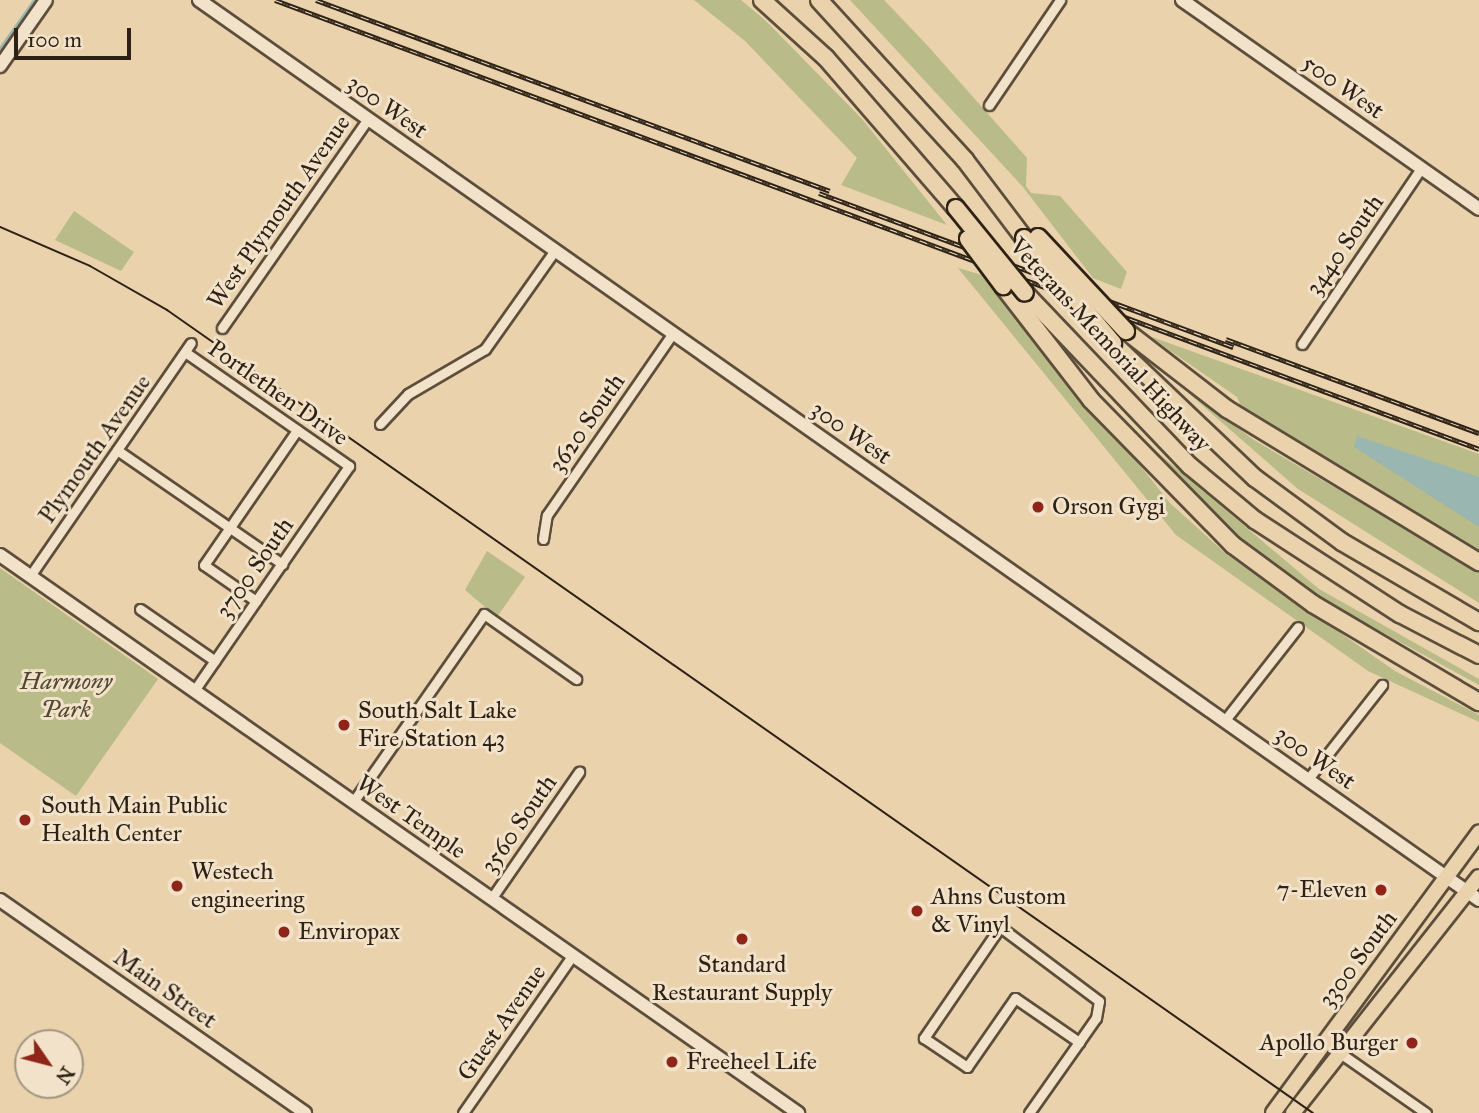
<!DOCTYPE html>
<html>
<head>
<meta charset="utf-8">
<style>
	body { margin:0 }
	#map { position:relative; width:1479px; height:1113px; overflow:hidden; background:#ead2ac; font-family:"IM FELL Great Primer",serif }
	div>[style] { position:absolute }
	.green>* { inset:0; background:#b9bb88 }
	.water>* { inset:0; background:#99b6b1 }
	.stream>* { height:2.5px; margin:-1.25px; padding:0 1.25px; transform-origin:1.25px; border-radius:1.25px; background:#99b6b1 }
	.roads { filter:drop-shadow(2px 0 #5d4e3c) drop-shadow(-2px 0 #5d4e3c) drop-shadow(0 2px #5d4e3c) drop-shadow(0 -2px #5d4e3c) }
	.street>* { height:9px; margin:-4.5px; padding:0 4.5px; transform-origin:4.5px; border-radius:4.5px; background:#f1e2c9 }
	.secondary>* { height:12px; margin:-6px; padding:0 6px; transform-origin:6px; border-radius:6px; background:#f1e2c9 }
	.primary>* { height:14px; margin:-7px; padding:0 7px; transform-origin:7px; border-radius:7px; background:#ead2ac }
	.highway>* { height:16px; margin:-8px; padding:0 8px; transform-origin:8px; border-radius:8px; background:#ead2ac }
	.tram>* { height:2px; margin:-1px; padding:0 1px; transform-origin:1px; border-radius:1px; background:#2e2216 }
	.rail>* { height:5px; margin-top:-2.5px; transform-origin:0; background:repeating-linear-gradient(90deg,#f1e2c9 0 8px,#2e2216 0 16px); box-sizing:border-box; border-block:2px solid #2e2216 }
	.bridges { filter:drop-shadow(2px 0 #2e2216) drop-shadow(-2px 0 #2e2216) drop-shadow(0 2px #2e2216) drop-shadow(0 -2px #2e2216) }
	.highway-bridge>* { height:16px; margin:-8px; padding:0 8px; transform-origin:8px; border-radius:8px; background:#ead2ac }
	.dots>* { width:19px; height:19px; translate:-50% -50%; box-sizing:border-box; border:4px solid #f1e2c9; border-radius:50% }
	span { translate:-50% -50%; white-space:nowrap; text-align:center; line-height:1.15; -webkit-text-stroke:6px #f1e2c9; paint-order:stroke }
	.street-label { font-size:24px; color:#2e2216 }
	.poi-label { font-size:24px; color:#2e2216 }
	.left { translate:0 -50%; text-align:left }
	.right { translate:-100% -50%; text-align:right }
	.park-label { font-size:24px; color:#514832; font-style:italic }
	.north { position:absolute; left:14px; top:1029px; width:70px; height:70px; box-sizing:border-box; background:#f1e2c9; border:2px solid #a39581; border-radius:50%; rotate:125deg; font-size:19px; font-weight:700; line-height:28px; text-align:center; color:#2e2216 }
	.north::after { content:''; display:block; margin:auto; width:24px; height:32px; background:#8f2418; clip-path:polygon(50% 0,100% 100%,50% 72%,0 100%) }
	.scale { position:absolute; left:14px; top:28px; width:117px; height:32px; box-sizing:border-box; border:4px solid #2e2216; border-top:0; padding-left:9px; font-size:21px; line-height:24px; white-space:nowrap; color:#2e2216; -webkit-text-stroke:5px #f1e2c9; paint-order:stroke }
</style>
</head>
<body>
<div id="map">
	<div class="green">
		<i style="clip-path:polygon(694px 0,741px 0,766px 21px,862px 119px,947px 225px,841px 185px,857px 158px,745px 41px)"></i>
		<i style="clip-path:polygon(850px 0,884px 0,927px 45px,1027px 158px,1026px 186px,1031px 193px,1060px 196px,1127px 272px,1121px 289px,1093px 278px,1023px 187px)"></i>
		<i style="clip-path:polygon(74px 211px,134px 252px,121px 271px,55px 240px)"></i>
		<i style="clip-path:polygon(958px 268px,989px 277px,1170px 503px,1224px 552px,1395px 671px,1479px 715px,1479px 722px,1368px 671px,1176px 535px)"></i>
		<i style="clip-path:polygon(1149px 336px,1479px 454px,1479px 552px,1242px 409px,1237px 397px)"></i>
		<i style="clip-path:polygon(1178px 384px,1254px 440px,1479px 572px,1479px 603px,1298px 489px)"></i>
		<i style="clip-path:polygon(1144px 441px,1319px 589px,1479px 679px,1479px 685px,1312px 594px,1236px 538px)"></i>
		<i style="clip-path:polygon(487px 551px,525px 577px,497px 617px,465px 590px)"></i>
		<i style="clip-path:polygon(0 568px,158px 679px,76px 796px,0 743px)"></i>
	</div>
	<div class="water">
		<i style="clip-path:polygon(1357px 436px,1479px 477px,1479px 527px,1354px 447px)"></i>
	</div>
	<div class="stream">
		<i style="left:0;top:48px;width:59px;rotate:-54.7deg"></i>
	</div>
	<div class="roads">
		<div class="street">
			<i style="left:989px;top:105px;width:127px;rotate:-55.9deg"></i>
			<i style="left:222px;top:328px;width:255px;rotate:-55.1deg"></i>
			<i style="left:1302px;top:344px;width:212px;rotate:-55.9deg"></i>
			<i style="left:185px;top:352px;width:200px;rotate:34.8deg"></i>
			<i style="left:349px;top:466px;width:273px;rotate:124.6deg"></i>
			<i style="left:380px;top:424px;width:41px;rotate:-47deg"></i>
			<i style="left:408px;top:394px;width:89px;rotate:-30.3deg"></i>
			<i style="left:485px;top:349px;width:121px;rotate:-54.7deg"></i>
			<i style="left:117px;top:450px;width:201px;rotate:34.6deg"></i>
			<i style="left:543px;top:539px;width:24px;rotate:-81deg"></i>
			<i style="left:547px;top:515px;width:221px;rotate:-55.3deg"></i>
			<i style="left:30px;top:576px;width:283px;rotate:-55.4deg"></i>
			<i style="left:256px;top:601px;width:63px;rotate:-145.3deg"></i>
			<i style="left:204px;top:565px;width:164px;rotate:-55.4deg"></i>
			<i style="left:140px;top:609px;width:91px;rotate:34.7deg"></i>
			<i style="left:1225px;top:720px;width:118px;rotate:-51.9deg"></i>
			<i style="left:1308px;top:779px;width:120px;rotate:-51.8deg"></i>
			<i style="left:353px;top:802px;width:229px;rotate:-55.1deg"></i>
			<i style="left:484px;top:614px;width:113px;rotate:35.2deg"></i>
			<i style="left:491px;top:899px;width:155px;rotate:-55.3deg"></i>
			<i style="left:1340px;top:1053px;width:105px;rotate:34.9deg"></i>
			<i style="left:463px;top:1113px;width:191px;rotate:-55.2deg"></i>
			<i style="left:1029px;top:1113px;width:87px;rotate:-54.8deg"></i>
			<i style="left:1079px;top:1042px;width:29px;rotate:-55deg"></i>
			<i style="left:1096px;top:1018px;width:17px;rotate:-80deg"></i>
			<i style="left:1099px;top:1001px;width:124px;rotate:-143.2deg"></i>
			<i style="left:1000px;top:927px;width:135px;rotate:124.4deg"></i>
			<i style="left:924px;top:1038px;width:52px;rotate:34deg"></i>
			<i style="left:967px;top:1067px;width:84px;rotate:-55.2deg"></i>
			<i style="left:1015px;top:998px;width:78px;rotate:34.5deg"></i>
		</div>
		<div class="secondary">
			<i style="left:199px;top:0;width:1565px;rotate:35.11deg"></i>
			<i style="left:1182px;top:0;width:363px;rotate:35.1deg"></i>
			<i style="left:0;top:66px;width:80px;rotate:-55.1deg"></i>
			<i style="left:0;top:555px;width:974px;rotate:34.96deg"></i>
			<i style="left:0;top:900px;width:372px;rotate:34.9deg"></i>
		</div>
		<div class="primary">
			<i style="left:1273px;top:1113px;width:348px;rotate:-53.7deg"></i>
			<i style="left:1293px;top:1113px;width:300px;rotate:-51.8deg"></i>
		</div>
		<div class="highway">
			<i style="left:762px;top:0;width:86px;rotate:42.2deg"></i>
			<i style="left:826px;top:58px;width:198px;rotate:49.1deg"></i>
			<i style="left:819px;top:0;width:217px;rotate:47.6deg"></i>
			<i style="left:965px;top:160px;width:98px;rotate:52.9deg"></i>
			<i style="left:1003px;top:286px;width:144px;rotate:52.3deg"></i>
			<i style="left:1091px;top:400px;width:203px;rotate:45.6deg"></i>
			<i style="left:1233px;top:545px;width:99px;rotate:36.4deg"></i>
			<i style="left:1313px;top:604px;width:193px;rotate:30.6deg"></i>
			<i style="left:1025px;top:293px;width:239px;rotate:46.4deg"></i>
			<i style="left:1190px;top:466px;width:85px;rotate:39.7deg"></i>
			<i style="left:1255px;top:520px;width:173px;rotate:33deg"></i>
			<i style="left:1400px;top:614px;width:89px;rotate:27.4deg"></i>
			<i style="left:1126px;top:331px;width:128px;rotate:37.7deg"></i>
			<i style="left:1227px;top:409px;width:295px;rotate:31.3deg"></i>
			<i style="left:1113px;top:343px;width:196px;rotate:43.6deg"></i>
			<i style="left:1255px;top:478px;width:108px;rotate:36.3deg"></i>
			<i style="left:1342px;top:542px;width:159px;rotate:30.3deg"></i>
		</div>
	</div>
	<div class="tram">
		<i style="left:0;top:227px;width:98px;rotate:23.4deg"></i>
		<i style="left:90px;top:266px;width:89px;rotate:29.7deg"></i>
		<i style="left:167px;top:310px;width:1399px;rotate:35.02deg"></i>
	</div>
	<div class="rail">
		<i style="left:275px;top:0;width:1285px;rotate:20.45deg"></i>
		<i style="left:316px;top:0;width:548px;rotate:20.38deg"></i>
		<i style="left:819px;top:193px;width:442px;rotate:20.4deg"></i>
		<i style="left:1226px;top:339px;width:270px;rotate:20.4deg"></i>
	</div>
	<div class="bridges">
		<div class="highway-bridge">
			<i style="left:956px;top:208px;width:109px;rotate:50.9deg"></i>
			<i style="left:1038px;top:237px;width:129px;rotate:46.9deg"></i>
			<i style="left:1024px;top:238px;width:138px;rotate:49.7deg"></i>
			<i style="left:968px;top:239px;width:59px;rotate:53.3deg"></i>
		</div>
	</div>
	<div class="dots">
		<i style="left:1038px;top:507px;background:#8f2418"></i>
		<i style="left:344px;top:725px;background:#8f2418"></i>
		<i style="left:25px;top:820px;background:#8f2418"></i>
		<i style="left:177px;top:886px;background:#8f2418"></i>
		<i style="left:1381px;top:890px;background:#8f2418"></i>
		<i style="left:917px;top:911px;background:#8f2418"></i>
		<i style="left:284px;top:932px;background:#8f2418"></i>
		<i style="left:742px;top:939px;background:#8f2418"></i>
		<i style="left:1412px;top:1043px;background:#8f2418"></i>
		<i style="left:672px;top:1062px;background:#8f2418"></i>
	</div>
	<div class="street-label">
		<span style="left:1343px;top:87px;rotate:35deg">500 West</span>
		<span style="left:387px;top:107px;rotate:35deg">300 West</span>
		<span style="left:279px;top:212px;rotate:-55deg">West Plymouth Avenue</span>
		<span style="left:1345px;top:245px;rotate:-55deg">3440 South</span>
		<span style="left:1110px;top:345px;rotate:47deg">Veterans Memorial Highway</span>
		<span style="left:278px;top:393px;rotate:35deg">Portlethen Drive</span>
		<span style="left:587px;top:423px;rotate:-55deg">3620 South</span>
		<span style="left:851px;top:433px;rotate:35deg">300 West</span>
		<span style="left:95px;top:449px;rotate:-55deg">Plymouth Avenue</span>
		<span style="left:255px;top:568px;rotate:-55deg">3700 South</span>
		<span style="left:1315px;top:758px;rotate:35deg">300 West</span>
		<span style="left:411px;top:817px;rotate:35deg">West Temple</span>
		<span style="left:519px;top:824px;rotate:-55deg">3560 South</span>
		<span style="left:1358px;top:959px;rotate:-53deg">3300 South</span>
		<span style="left:165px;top:989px;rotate:35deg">Main Street</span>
		<span style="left:502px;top:1023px;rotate:-55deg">Guest Avenue</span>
	</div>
	<div class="poi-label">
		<span class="left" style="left:1052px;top:507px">Orson Gygi</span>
		<span class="left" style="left:358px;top:725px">South Salt Lake<br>Fire Station 43</span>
		<span class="left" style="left:41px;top:820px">South Main Public<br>Health Center</span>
		<span class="left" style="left:191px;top:886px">Westech<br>engineering</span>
		<span class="right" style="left:1367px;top:890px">7-Eleven</span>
		<span class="left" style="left:931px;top:911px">Ahns Custom<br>&amp; Vinyl</span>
		<span class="left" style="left:298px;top:932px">Enviropax</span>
		<span style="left:742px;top:979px">Standard<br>Restaurant Supply</span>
		<span class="right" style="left:1398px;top:1043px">Apollo Burger</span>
		<span class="left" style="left:686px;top:1062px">Freeheel Life</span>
	</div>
	<div class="park-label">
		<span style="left:66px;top:696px">Harmony<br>Park</span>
	</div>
	<div class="north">N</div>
	<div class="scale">100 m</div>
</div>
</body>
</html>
